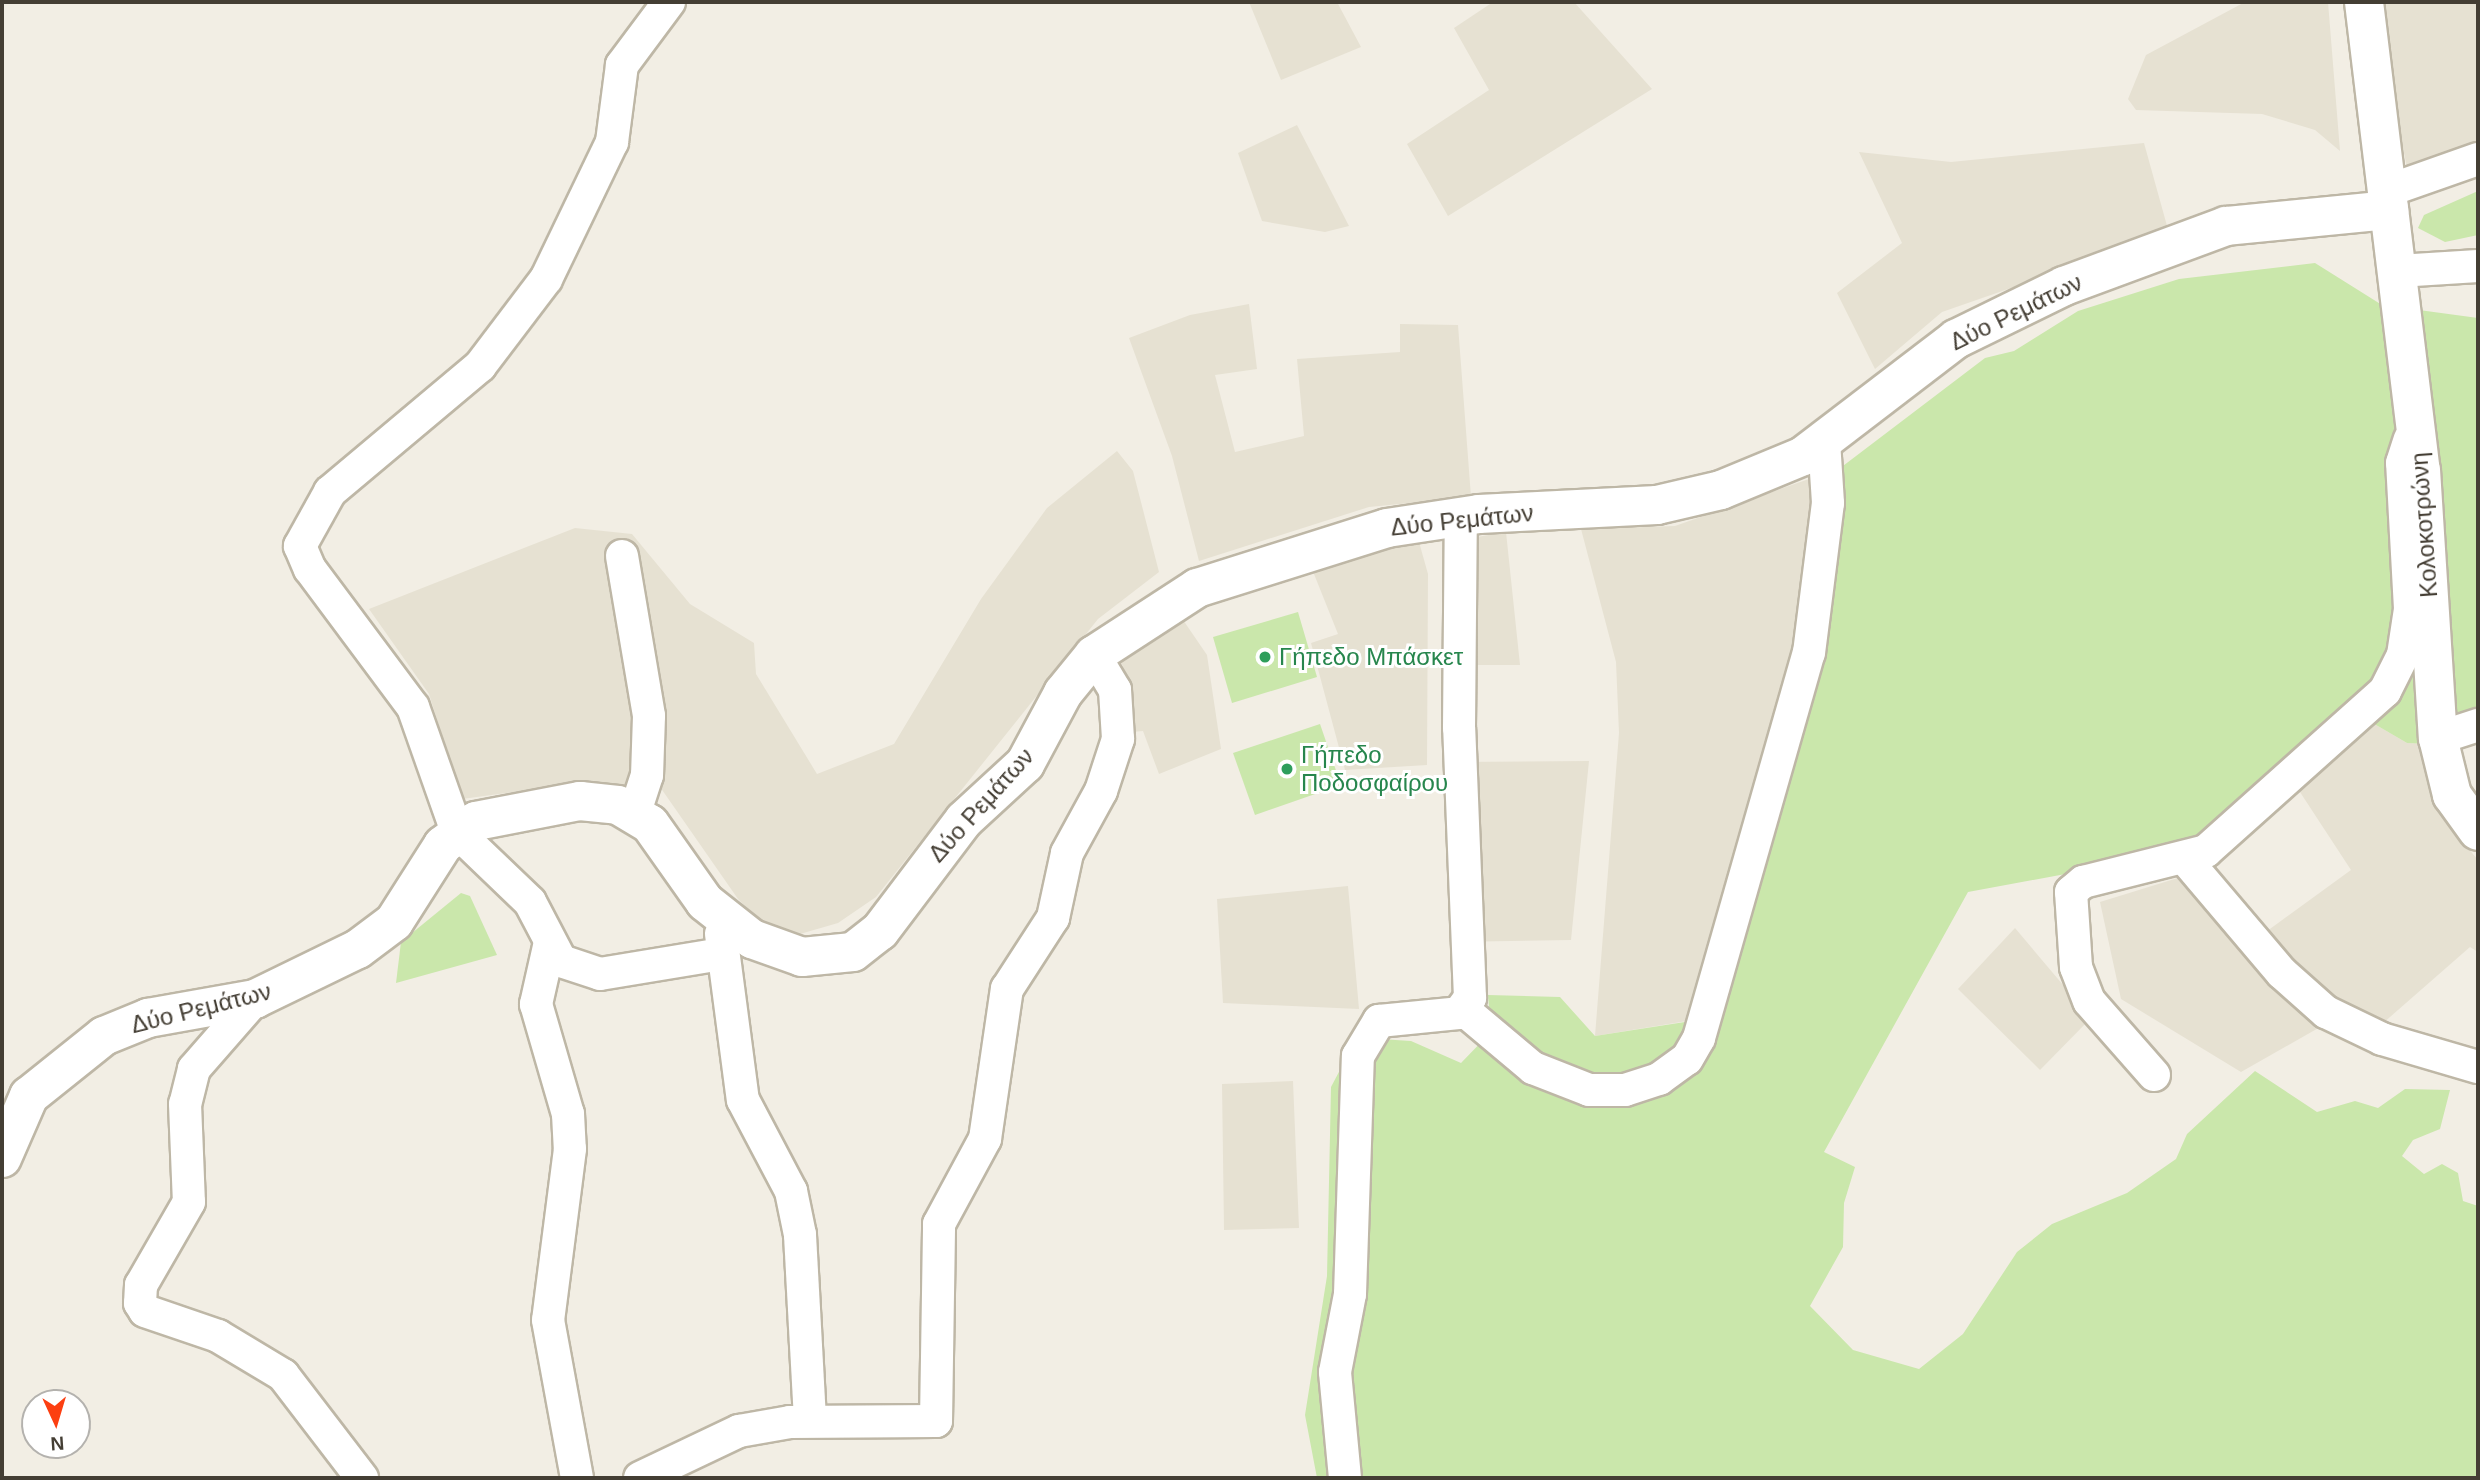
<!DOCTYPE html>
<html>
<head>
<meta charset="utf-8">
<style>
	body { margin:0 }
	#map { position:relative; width:2480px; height:1480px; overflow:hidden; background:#f2eee4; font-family:Helvetica,sans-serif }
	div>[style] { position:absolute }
	.residential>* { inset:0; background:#e6e1d2 }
	.green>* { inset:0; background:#cae7ab }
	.roads { filter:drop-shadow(2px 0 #beb7a6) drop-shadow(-2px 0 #beb7a6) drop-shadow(0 2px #beb7a6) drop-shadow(0 -2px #beb7a6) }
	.minor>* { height:32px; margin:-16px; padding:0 16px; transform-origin:16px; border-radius:16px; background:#fff }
	.tertiary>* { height:38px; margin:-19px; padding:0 19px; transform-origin:19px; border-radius:19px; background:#fff }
	.dots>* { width:19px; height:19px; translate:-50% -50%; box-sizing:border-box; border:4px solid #fff; border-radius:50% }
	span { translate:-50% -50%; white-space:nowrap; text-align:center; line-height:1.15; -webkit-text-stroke:6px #fff; paint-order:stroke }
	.street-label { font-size:24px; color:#443e34 }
	.leisure-label { font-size:24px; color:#27864d }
	.left { translate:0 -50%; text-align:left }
	.frame { position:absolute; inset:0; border:4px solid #443e34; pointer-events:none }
	.north { position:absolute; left:21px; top:1389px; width:70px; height:70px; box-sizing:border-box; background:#fff; border:2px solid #b4b2ae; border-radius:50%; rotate:176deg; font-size:19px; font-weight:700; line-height:28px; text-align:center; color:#443e34 }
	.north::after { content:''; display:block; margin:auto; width:24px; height:32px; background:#fc3f11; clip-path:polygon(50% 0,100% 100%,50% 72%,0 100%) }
</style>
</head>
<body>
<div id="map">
	<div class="residential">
		<i style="clip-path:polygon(1249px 2px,1337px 2px,1361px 47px,1281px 80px)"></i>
		<i style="clip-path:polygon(1493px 2px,1574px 2px,1652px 89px,1448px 216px,1407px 144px,1489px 90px,1454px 28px)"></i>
		<i style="clip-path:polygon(2245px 2px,2328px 2px,2340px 151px,2315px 130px,2262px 114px,2136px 110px,2128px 99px,2146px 55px)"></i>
		<i style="clip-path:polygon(2374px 2px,2478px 2px,2478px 141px,2407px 168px)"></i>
		<i style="clip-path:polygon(1297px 125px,1349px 226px,1325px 232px,1262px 221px,1238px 153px)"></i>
		<i style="clip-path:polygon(2144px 143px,2169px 233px,1942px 312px,1875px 369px,1837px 293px,1902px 243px,1859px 152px,1951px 162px)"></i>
		<i style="clip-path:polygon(1249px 304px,1257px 369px,1215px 375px,1235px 452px,1304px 436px,1297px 359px,1400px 352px,1400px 324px,1458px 325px,1471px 497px,1369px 507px,1199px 561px,1172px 456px,1129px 338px,1190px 315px)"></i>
		<i style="clip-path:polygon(1117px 451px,1133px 471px,1159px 572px,1098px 619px,876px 897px,838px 923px,800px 934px,768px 929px,738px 899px,658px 784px,564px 785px,462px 799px,429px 694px,369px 609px,575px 528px,632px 534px,690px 604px,754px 643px,756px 674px,817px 774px,894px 744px,981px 599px,1047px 508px)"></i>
		<i style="clip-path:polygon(1809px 479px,1822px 503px,1800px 597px,1781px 733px,1687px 1021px,1595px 1036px,1619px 733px,1616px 662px,1581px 529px,1675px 526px)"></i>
		<i style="clip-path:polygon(1506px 532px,1520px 665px,1475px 665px,1471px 538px)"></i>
		<i style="clip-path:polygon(1419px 542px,1428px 574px,1427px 765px,1345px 770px,1311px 643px,1338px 634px,1310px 564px,1366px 547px)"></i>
		<i style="clip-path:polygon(1179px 614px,1207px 655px,1221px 749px,1159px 774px,1143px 731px,1132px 732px,1123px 666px,1113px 651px)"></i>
		<i style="clip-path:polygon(2371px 722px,2407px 743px,2427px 744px,2439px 799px,2452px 829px,2478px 860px,2478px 952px,2470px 947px,2374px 1031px,2350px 1010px,2241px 1072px,2121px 999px,2100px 902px,2181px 877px,2248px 945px,2351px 870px,2298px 789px)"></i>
		<i style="clip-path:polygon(1589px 761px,1571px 940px,1450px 942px,1453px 762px)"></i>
		<i style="clip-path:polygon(1348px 886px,1359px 1009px,1223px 1003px,1217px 899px)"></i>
		<i style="clip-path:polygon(2015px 928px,2091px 1018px,2040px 1070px,1958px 989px)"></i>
		<i style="clip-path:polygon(1293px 1081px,1299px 1228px,1224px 1230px,1222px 1084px)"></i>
	</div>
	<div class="green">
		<i style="clip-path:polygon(2478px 191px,2478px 235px,2445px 242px,2418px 228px,2424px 215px)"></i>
		<i style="clip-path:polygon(2315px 263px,2382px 305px,2478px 318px,2478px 713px,2427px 744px,2407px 743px,2371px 722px,2186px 842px,2119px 864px,1968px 892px,1824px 1152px,1855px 1167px,1844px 1203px,1843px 1247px,1810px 1306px,1853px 1350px,1919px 1369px,1963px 1334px,2017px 1252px,2052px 1224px,2127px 1193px,2176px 1159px,2187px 1134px,2255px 1071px,2317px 1112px,2355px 1101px,2378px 1108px,2405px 1089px,2450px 1090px,2440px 1129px,2413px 1140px,2402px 1156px,2424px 1174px,2442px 1164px,2458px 1173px,2463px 1201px,2478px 1206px,2478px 1478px,1317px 1478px,1305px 1415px,1327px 1276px,1331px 1087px,1349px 1053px,1380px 1039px,1411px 1041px,1461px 1063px,1491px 1032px,1488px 995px,1560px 997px,1595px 1036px,1717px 1017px,1830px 581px,1844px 516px,1835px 472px,1985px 358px,2014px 351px,2078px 311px,2179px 279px)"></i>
		<i style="clip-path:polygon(1298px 612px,1317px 677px,1232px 703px,1213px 637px)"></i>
		<i style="clip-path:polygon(1320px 724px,1341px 785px,1255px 815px,1233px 753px)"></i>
		<i style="clip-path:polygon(461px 893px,470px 896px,497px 955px,396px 983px,401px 942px)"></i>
	</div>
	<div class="roads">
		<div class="minor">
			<i style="left:669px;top:2px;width:79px;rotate:126.7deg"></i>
			<i style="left:622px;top:65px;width:78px;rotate:97.4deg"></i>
			<i style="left:612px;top:142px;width:152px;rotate:115.7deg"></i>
			<i style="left:546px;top:279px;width:109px;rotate:127.2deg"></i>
			<i style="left:480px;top:366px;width:196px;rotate:140deg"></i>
			<i style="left:330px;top:492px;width:62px;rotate:119.1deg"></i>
			<i style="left:300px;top:546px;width:25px;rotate:67deg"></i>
			<i style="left:310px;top:569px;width:172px;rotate:53.3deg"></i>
			<i style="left:413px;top:707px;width:133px;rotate:70.6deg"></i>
			<i style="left:457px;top:832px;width:101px;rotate:43.8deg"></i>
			<i style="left:530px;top:902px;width:67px;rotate:62.3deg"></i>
			<i style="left:561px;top:961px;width:41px;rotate:18.4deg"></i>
			<i style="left:600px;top:974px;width:123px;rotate:-9.4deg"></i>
			<i style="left:2387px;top:191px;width:96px;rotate:-19.4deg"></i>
			<i style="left:2398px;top:271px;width:80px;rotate:-3.6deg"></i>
			<i style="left:622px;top:556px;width:162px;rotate:80.4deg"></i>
			<i style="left:649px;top:716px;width:59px;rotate:91.9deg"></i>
			<i style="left:647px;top:775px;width:40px;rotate:108deg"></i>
			<i style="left:2438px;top:738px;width:42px;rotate:-18deg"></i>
			<i style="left:2186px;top:860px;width:148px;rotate:49.7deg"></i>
			<i style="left:2282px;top:973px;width:59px;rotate:41.6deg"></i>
			<i style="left:2326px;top:1012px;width:62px;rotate:25.7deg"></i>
			<i style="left:2382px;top:1039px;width:100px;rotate:16.3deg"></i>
			<i style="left:721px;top:934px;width:167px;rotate:82.5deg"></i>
			<i style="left:743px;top:1100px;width:103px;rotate:62.2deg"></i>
			<i style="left:791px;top:1191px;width:45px;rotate:78.4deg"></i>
			<i style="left:800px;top:1235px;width:186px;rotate:86.9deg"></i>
			<i style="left:550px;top:942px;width:64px;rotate:102.7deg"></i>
			<i style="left:536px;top:1004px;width:115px;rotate:73.8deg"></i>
			<i style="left:568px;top:1114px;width:35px;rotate:87deg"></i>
			<i style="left:570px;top:1149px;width:172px;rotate:97.3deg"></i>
			<i style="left:548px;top:1320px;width:161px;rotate:79.6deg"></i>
			<i style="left:255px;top:999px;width:93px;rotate:131.1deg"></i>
			<i style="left:194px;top:1069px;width:36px;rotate:104deg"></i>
			<i style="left:185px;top:1104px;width:98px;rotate:87.7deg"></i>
			<i style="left:189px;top:1202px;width:96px;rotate:120deg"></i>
			<i style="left:141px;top:1285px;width:18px;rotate:93deg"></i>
			<i style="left:140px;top:1303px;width:9px;rotate:58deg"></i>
			<i style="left:145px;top:1311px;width:77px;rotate:18.9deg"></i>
			<i style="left:218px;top:1336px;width:76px;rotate:31deg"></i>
			<i style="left:283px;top:1375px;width:130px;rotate:52.5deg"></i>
			<i style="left:1465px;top:1011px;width:89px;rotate:40deg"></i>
			<i style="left:1533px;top:1068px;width:60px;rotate:21.4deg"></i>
			<i style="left:1589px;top:1090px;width:36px"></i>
			<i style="left:1625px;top:1090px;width:36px;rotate:-18deg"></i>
			<i style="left:1659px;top:1079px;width:34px;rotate:-36deg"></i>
			<i style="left:1687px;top:1059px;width:24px;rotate:-60deg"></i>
			<i style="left:1699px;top:1038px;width:400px;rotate:-74.1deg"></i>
			<i style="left:1809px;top:653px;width:151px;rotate:-82.8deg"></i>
			<i style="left:1828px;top:503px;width:62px;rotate:-93.7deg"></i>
			<i style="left:2154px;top:1075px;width:98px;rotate:-131.3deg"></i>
			<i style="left:2089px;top:1001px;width:36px;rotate:-111deg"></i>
			<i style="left:2076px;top:967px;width:75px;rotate:-93.8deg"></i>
			<i style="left:2071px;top:892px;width:16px;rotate:-40deg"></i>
			<i style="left:2083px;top:882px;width:127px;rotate:-14.1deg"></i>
			<i style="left:2206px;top:851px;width:240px;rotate:-41.8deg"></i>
			<i style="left:2385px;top:691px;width:40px;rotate:-63.4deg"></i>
			<i style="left:2403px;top:655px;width:47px;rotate:-81.3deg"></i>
			<i style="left:2410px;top:609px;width:146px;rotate:-93.1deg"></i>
			<i style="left:2402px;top:463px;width:25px;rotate:-72deg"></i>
			<i style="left:640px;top:1478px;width:110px;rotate:-25.4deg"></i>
			<i style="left:739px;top:1431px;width:52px;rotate:-10deg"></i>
			<i style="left:790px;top:1422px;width:146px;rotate:-0.4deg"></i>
			<i style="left:936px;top:1421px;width:197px;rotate:-89.1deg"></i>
			<i style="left:939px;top:1224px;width:97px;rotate:-61.6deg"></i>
			<i style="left:985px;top:1139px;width:152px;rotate:-81.7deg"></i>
			<i style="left:1007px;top:989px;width:85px;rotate:-57.1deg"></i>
			<i style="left:1053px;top:918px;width:66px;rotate:-77.8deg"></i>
			<i style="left:1067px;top:853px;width:71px;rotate:-61.3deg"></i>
			<i style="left:1101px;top:791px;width:55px;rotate:-71.9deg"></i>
			<i style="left:1118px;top:739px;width:49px;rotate:-93.5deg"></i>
			<i style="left:1115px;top:690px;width:41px;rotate:-121deg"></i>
			<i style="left:1345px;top:1478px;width:106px;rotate:-95.4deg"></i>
			<i style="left:1335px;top:1372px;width:79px;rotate:-79.1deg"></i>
			<i style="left:1350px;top:1294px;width:238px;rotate:-88.1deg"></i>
			<i style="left:1358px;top:1056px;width:41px;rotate:-59deg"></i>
			<i style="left:1379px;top:1021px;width:80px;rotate:-5.7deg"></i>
			<i style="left:1459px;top:1013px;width:19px;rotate:-54deg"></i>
			<i style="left:1470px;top:998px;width:270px;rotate:-92.3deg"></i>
			<i style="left:1459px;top:728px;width:212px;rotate:-89.5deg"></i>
		</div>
		<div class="tertiary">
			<i style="left:2364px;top:2px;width:471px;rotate:83.1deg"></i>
			<i style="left:2421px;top:470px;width:269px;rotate:86.4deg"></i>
			<i style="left:2438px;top:738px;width:59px;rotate:76.2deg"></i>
			<i style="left:2452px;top:795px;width:44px;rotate:54.2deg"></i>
			<i style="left:2px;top:1158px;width:68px;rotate:-66.5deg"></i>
			<i style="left:29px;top:1096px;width:96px;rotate:-38.7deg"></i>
			<i style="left:104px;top:1036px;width:48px;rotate:-22.2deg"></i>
			<i style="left:148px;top:1018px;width:109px;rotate:-10.1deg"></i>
			<i style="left:255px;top:999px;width:114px;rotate:-25.9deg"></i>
			<i style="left:358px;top:949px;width:45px;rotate:-36.9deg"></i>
			<i style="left:394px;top:922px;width:91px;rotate:-57.5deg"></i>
			<i style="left:443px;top:845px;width:41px;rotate:-36deg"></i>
			<i style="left:476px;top:821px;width:106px;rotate:-10.9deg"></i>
			<i style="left:580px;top:801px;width:38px;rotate:6deg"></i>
			<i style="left:618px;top:805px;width:37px;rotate:31deg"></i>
			<i style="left:650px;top:824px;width:95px;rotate:54.8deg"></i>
			<i style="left:705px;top:902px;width:60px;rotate:38.2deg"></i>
			<i style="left:752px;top:939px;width:53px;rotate:19.8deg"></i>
			<i style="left:802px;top:957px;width:51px;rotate:-5.6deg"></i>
			<i style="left:853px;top:952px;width:34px;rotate:-38deg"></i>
			<i style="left:880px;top:931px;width:139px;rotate:-52.9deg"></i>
			<i style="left:964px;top:820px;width:83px;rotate:-42.6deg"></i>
			<i style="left:1025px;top:764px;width:81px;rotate:-61.8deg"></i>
			<i style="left:1063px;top:693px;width:49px;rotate:-50.8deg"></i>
			<i style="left:1094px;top:655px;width:123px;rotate:-33deg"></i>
			<i style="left:1197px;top:588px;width:199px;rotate:-17.5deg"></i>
			<i style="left:1387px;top:528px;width:93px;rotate:-8.7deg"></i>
			<i style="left:1479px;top:514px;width:178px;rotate:-2.9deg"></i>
			<i style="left:1657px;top:505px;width:66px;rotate:-13.2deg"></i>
			<i style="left:1721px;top:490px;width:89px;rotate:-22.5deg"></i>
			<i style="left:1803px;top:456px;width:193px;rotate:-37.4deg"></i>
			<i style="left:1956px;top:339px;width:120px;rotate:-26.1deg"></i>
			<i style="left:2064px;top:286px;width:173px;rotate:-20.3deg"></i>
			<i style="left:2226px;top:226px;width:164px;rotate:-5.6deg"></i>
		</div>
	</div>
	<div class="dots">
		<i style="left:1265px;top:657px;background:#2e9e5b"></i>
		<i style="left:1287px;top:769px;background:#2e9e5b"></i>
	</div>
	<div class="street-label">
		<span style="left:2016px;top:312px;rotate:-26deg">Δύο Ρεμάτων</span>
		<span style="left:1462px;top:520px;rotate:-6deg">Δύο Ρεμάτων</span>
		<span style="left:2424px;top:525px;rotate:-94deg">Κολοκοτρώνη</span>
		<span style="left:981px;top:805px;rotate:-48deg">Δύο Ρεμάτων</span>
		<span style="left:201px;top:1008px;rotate:-14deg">Δύο Ρεμάτων</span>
	</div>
	<div class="leisure-label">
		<span class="left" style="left:1279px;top:657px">Γήπεδο Μπάσκετ</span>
		<span class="left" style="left:1301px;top:769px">Γήπεδο<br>Ποδοσφαίρου</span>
	</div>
	<div class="frame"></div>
	<div class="north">N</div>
</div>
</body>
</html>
